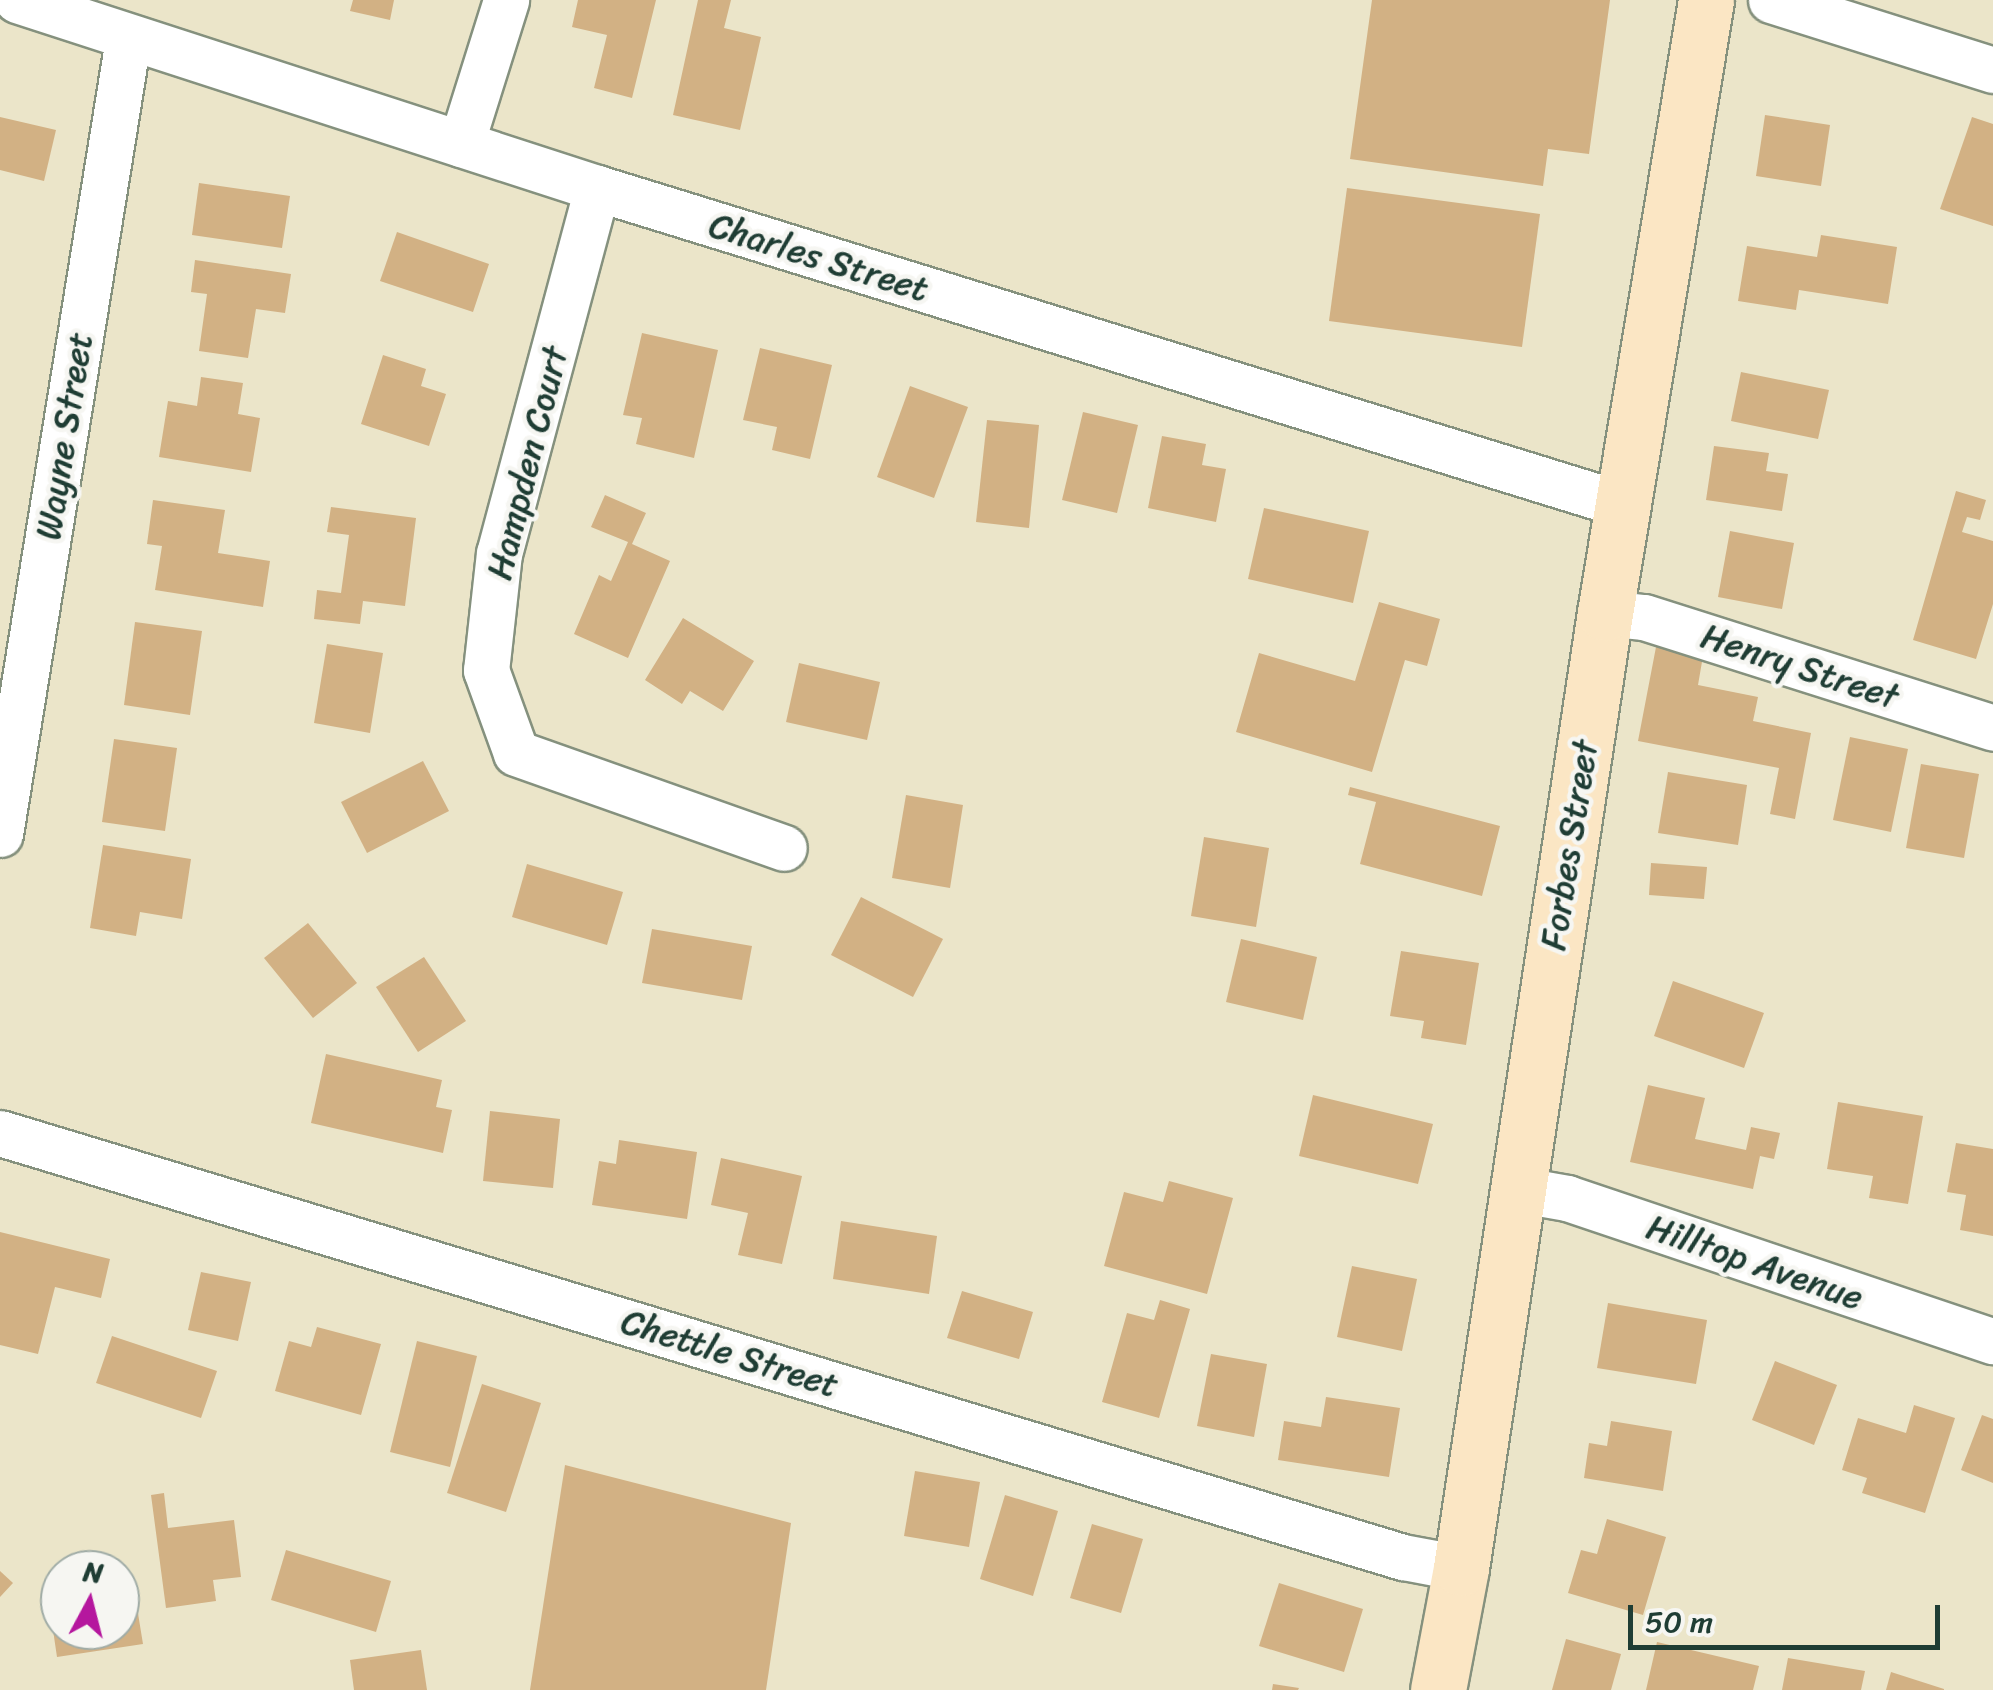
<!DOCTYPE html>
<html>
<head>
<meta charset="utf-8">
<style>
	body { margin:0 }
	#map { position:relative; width:1993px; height:1690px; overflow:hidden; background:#ebe5c9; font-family:Sriracha,sans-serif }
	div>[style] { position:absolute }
	.building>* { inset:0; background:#d2b184 }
	.roads { filter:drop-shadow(2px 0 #85917e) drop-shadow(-2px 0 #85917e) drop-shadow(0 2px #85917e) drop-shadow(0 -2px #85917e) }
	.street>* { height:45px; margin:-22.5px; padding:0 22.5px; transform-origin:22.5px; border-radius:22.5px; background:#fff }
	.secondary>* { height:55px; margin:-27.5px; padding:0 27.5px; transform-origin:27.5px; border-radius:27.5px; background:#fbe6c4 }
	span { translate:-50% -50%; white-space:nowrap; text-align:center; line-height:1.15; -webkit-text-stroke:9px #f6f6f2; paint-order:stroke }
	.street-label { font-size:35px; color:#1f3d34 }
	.north { position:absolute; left:40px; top:1550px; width:100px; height:100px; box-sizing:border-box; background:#f6f6f2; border:2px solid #a0aca6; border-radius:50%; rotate:7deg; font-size:28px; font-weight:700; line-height:40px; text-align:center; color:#1f3d34 }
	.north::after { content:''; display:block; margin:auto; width:35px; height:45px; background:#b5179e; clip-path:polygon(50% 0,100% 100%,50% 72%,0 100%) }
	.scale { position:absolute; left:1628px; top:1605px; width:312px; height:45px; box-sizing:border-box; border:5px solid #1f3d34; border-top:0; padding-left:12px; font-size:30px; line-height:35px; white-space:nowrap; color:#1f3d34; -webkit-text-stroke:8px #f6f6f2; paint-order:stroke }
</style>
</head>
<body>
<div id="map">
	<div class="building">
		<i style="clip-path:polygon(353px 0,394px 0,390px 20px,350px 11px)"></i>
		<i style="clip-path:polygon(578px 0,656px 0,632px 98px,594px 88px,607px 35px,572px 27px)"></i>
		<i style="clip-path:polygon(698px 0,731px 0,724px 28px,761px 37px,740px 130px,673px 115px)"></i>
		<i style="clip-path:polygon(1372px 0,1610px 0,1589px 154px,1548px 149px,1543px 186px,1350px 159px)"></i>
		<i style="clip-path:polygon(1765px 115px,1830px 125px,1821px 186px,1756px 176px)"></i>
		<i style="clip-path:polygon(0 117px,56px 130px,44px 181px,0 170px)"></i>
		<i style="clip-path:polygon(1972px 117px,1993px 124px,1993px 226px,1940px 209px)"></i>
		<i style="clip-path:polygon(199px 183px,290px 196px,282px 248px,192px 235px)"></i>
		<i style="clip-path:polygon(1347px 188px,1540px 214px,1522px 347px,1329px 321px)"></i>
		<i style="clip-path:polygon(397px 232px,489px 264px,473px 312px,380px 281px)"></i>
		<i style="clip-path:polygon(1821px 235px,1897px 247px,1888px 304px,1799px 290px,1796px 310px,1738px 301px,1747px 246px,1817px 257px)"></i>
		<i style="clip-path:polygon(195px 260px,291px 274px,285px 313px,256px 309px,248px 358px,199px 351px,207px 294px,191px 292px)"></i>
		<i style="clip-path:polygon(642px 333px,718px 350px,694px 458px,636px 444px,642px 418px,623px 415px)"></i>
		<i style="clip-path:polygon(760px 348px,832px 365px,810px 459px,772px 450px,777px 427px,743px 420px)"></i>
		<i style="clip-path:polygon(383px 355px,426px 369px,421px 386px,446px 394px,429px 446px,361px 424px)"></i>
		<i style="clip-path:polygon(1741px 372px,1829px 390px,1818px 439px,1731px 421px)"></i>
		<i style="clip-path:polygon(201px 377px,243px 383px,238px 414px,260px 418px,251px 472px,159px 457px,168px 401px,197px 406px)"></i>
		<i style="clip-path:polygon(910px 386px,968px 407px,934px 498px,877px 477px)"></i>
		<i style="clip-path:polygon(1083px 412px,1138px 425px,1117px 513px,1062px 500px)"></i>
		<i style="clip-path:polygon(987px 420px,1039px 425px,1029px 528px,976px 522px)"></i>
		<i style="clip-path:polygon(1162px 436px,1206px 444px,1202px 465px,1226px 469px,1216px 522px,1148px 508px)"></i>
		<i style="clip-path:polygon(1714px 446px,1769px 453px,1766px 471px,1788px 474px,1782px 511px,1706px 500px)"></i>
		<i style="clip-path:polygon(1956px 491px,1986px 500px,1980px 520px,1967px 517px,1962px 532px,1993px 541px,1993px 604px,1976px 659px,1913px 640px)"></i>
		<i style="clip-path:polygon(605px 495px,646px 513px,632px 544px,670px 561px,628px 658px,574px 634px,599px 575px,611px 581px,628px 542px,591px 527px)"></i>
		<i style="clip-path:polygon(153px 500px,225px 510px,218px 553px,270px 561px,263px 607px,155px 590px,162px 546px,147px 544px)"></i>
		<i style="clip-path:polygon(331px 507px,416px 518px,405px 606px,363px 601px,360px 624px,314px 619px,317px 590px,341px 593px,349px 535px,327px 532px)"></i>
		<i style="clip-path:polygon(1264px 508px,1369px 531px,1353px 603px,1248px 579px)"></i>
		<i style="clip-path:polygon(1730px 531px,1794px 543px,1782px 609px,1718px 597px)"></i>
		<i style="clip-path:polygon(1379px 602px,1440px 619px,1427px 666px,1405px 660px,1372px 772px,1236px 732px,1259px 653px,1355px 681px)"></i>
		<i style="clip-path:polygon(683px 618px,754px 661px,723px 711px,690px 691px,682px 704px,645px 680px)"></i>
		<i style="clip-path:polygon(135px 622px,202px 631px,190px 715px,124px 705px)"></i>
		<i style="clip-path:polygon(327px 644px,383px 653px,370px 733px,314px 723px)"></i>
		<i style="clip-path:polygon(1656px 647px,1703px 656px,1698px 685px,1758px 697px,1753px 721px,1811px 733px,1795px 819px,1770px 814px,1779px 768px,1638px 741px)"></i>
		<i style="clip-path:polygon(799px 663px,880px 682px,867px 740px,786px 722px)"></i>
		<i style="clip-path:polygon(1850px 737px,1908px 749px,1891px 832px,1833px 820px)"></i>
		<i style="clip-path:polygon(114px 739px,177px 748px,165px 831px,102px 822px)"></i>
		<i style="clip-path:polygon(423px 761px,449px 811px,367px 853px,341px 802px)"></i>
		<i style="clip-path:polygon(1921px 764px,1979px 774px,1964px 858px,1906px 848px)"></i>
		<i style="clip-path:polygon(1668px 772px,1747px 785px,1738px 845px,1658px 833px)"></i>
		<i style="clip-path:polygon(1350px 787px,1500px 826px,1482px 896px,1360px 864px,1376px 802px,1348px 795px)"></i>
		<i style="clip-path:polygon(906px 795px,963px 805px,950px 888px,892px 878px)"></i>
		<i style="clip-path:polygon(1204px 837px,1269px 848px,1256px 927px,1191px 916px)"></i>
		<i style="clip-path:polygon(103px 845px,191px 859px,182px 919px,140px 912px,136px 936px,90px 928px)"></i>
		<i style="clip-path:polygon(1651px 863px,1707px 867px,1704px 899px,1649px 895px)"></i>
		<i style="clip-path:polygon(527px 864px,623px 892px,607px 945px,512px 917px)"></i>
		<i style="clip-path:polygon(861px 897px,943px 939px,913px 997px,831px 955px)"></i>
		<i style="clip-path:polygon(308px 923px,357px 983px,313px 1018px,264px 958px)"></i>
		<i style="clip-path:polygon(652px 929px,752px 946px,742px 1000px,642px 983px)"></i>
		<i style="clip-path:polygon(1241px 939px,1317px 957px,1303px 1020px,1226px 1002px)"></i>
		<i style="clip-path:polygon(1401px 951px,1479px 963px,1466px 1045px,1421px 1038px,1424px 1021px,1390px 1016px)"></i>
		<i style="clip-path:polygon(424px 957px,466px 1021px,418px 1052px,376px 987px)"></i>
		<i style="clip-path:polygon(1673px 981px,1764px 1013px,1744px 1068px,1654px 1036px)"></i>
		<i style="clip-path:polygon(326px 1054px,442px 1080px,436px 1107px,452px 1110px,443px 1153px,311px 1123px)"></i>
		<i style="clip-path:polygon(1648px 1085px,1705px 1098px,1695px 1139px,1746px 1150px,1751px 1127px,1780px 1133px,1774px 1159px,1760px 1156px,1753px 1189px,1630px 1162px)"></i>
		<i style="clip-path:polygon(1313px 1095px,1433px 1124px,1418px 1184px,1299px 1156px)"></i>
		<i style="clip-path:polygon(1838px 1102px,1923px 1116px,1908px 1204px,1869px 1198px,1873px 1176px,1827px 1169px)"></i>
		<i style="clip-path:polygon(490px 1111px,560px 1119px,553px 1188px,483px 1181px)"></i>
		<i style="clip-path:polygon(619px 1140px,697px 1152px,687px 1219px,592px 1205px,599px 1161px,616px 1164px)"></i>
		<i style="clip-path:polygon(1956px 1143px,1993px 1149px,1993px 1236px,1960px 1230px,1966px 1195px,1947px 1192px)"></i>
		<i style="clip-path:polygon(721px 1158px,802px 1176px,782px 1264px,738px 1255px,748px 1213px,711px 1205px)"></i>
		<i style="clip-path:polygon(1169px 1181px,1233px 1198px,1207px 1294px,1104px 1266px,1124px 1192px,1163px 1202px)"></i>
		<i style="clip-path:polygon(841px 1221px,937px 1236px,929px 1294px,833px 1279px)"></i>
		<i style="clip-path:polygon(0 1232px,110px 1259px,101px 1298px,55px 1287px,38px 1354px,0 1345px)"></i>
		<i style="clip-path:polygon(1352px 1266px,1417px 1279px,1402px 1351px,1337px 1337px)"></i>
		<i style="clip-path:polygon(201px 1272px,251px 1282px,238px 1341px,188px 1330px)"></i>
		<i style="clip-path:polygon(962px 1291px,1033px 1312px,1019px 1359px,947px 1338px)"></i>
		<i style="clip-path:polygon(1160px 1300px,1190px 1309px,1159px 1418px,1102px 1402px,1127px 1313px,1154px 1320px)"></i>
		<i style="clip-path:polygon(1608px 1303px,1707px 1320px,1696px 1384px,1597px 1368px)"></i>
		<i style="clip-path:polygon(317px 1327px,381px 1344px,361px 1415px,275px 1391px,289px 1341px,311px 1347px)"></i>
		<i style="clip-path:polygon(112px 1336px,217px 1371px,201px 1418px,96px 1383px)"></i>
		<i style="clip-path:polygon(417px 1341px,477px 1356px,450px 1467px,390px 1452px)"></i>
		<i style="clip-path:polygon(1211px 1354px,1267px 1364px,1254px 1437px,1197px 1426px)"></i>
		<i style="clip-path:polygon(1775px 1361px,1837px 1385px,1814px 1445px,1752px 1420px)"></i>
		<i style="clip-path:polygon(482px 1384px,541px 1403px,506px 1512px,447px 1493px)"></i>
		<i style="clip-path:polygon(1326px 1397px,1400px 1408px,1389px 1477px,1278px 1460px,1284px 1421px,1321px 1427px)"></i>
		<i style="clip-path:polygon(1914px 1405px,1955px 1418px,1925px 1513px,1862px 1493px,1867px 1478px,1842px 1470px,1858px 1418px,1906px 1433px)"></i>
		<i style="clip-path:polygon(1982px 1415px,1993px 1419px,1993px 1483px,1961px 1470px)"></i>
		<i style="clip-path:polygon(1611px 1421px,1672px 1431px,1663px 1491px,1584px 1478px,1589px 1443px,1607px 1446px)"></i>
		<i style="clip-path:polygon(565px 1465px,791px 1523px,766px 1690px,530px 1690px)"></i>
		<i style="clip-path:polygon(915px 1471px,980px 1482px,969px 1547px,904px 1536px)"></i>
		<i style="clip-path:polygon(164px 1493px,168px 1528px,234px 1520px,241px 1577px,213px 1580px,216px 1601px,166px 1608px,151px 1495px)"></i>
		<i style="clip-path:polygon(1005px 1495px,1058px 1511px,1033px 1596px,980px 1579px)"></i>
		<i style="clip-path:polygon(1607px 1519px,1666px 1537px,1643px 1615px,1568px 1593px,1581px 1550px,1597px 1554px)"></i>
		<i style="clip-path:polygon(1092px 1524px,1143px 1539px,1121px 1613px,1070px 1598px)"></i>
		<i style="clip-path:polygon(286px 1550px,391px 1581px,376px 1632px,271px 1600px)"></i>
		<i style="clip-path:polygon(0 1571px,13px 1583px,0 1597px)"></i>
		<i style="clip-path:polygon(1279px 1583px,1363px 1609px,1344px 1672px,1259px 1646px)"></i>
		<i style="clip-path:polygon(134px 1589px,143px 1644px,57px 1657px,49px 1603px,60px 1601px,60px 1630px,120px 1630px,120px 1592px)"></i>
		<i style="clip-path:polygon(1566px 1639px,1621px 1654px,1611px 1690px,1552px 1690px)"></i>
		<i style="clip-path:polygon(1657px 1642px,1759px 1666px,1753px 1690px,1646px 1690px)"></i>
		<i style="clip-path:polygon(421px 1650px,427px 1690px,354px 1690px,350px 1660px)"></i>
		<i style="clip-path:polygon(1788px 1658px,1865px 1671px,1861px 1690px,1782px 1690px)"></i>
		<i style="clip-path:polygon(1891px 1672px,1944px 1689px,1944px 1690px,1886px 1690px)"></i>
		<i style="clip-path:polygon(1273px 1684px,1299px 1688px,1298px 1690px,1272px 1690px)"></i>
	</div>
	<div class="roads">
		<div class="street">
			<i style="left:17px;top:0;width:610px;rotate:17.96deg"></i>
			<i style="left:597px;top:188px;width:1075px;rotate:17.15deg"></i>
			<i style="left:1771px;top:0;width:233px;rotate:17.5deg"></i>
			<i style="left:461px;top:144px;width:151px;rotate:-72.6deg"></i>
			<i style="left:597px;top:188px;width:378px;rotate:105deg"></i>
			<i style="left:499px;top:553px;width:118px;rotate:96.3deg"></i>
			<i style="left:486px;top:670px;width:88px;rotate:70.1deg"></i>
			<i style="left:516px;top:753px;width:284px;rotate:19.5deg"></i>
			<i style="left:1605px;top:613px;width:39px;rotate:6deg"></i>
			<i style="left:1644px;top:617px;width:366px;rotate:17.6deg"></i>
			<i style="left:0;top:834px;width:805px;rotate:-80.85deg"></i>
			<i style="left:0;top:1133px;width:1466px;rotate:16.82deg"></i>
			<i style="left:1403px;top:1557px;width:59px;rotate:10.7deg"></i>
			<i style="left:1516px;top:1189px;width:52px;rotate:10deg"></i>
			<i style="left:1567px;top:1198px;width:449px;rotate:18.6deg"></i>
		</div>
		<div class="secondary">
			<i style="left:1438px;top:1690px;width:124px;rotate:-79.3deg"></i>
			<i style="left:1461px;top:1568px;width:966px;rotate:-81.43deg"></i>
			<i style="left:1605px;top:613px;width:621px;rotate:-80.64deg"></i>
		</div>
	</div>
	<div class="street-label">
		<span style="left:819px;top:257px;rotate:17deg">Charles Street</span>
		<span style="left:64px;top:436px;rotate:-81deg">Wayne Street</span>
		<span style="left:527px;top:463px;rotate:-76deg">Hampden Court</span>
		<span style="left:1800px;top:666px;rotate:18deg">Henry Street</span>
		<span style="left:1569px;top:845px;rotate:-81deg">Forbes Street</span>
		<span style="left:1755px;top:1262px;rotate:19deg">Hilltop Avenue</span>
		<span style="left:730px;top:1353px;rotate:17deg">Chettle Street</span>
	</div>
	<div class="north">N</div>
	<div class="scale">50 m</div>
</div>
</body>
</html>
